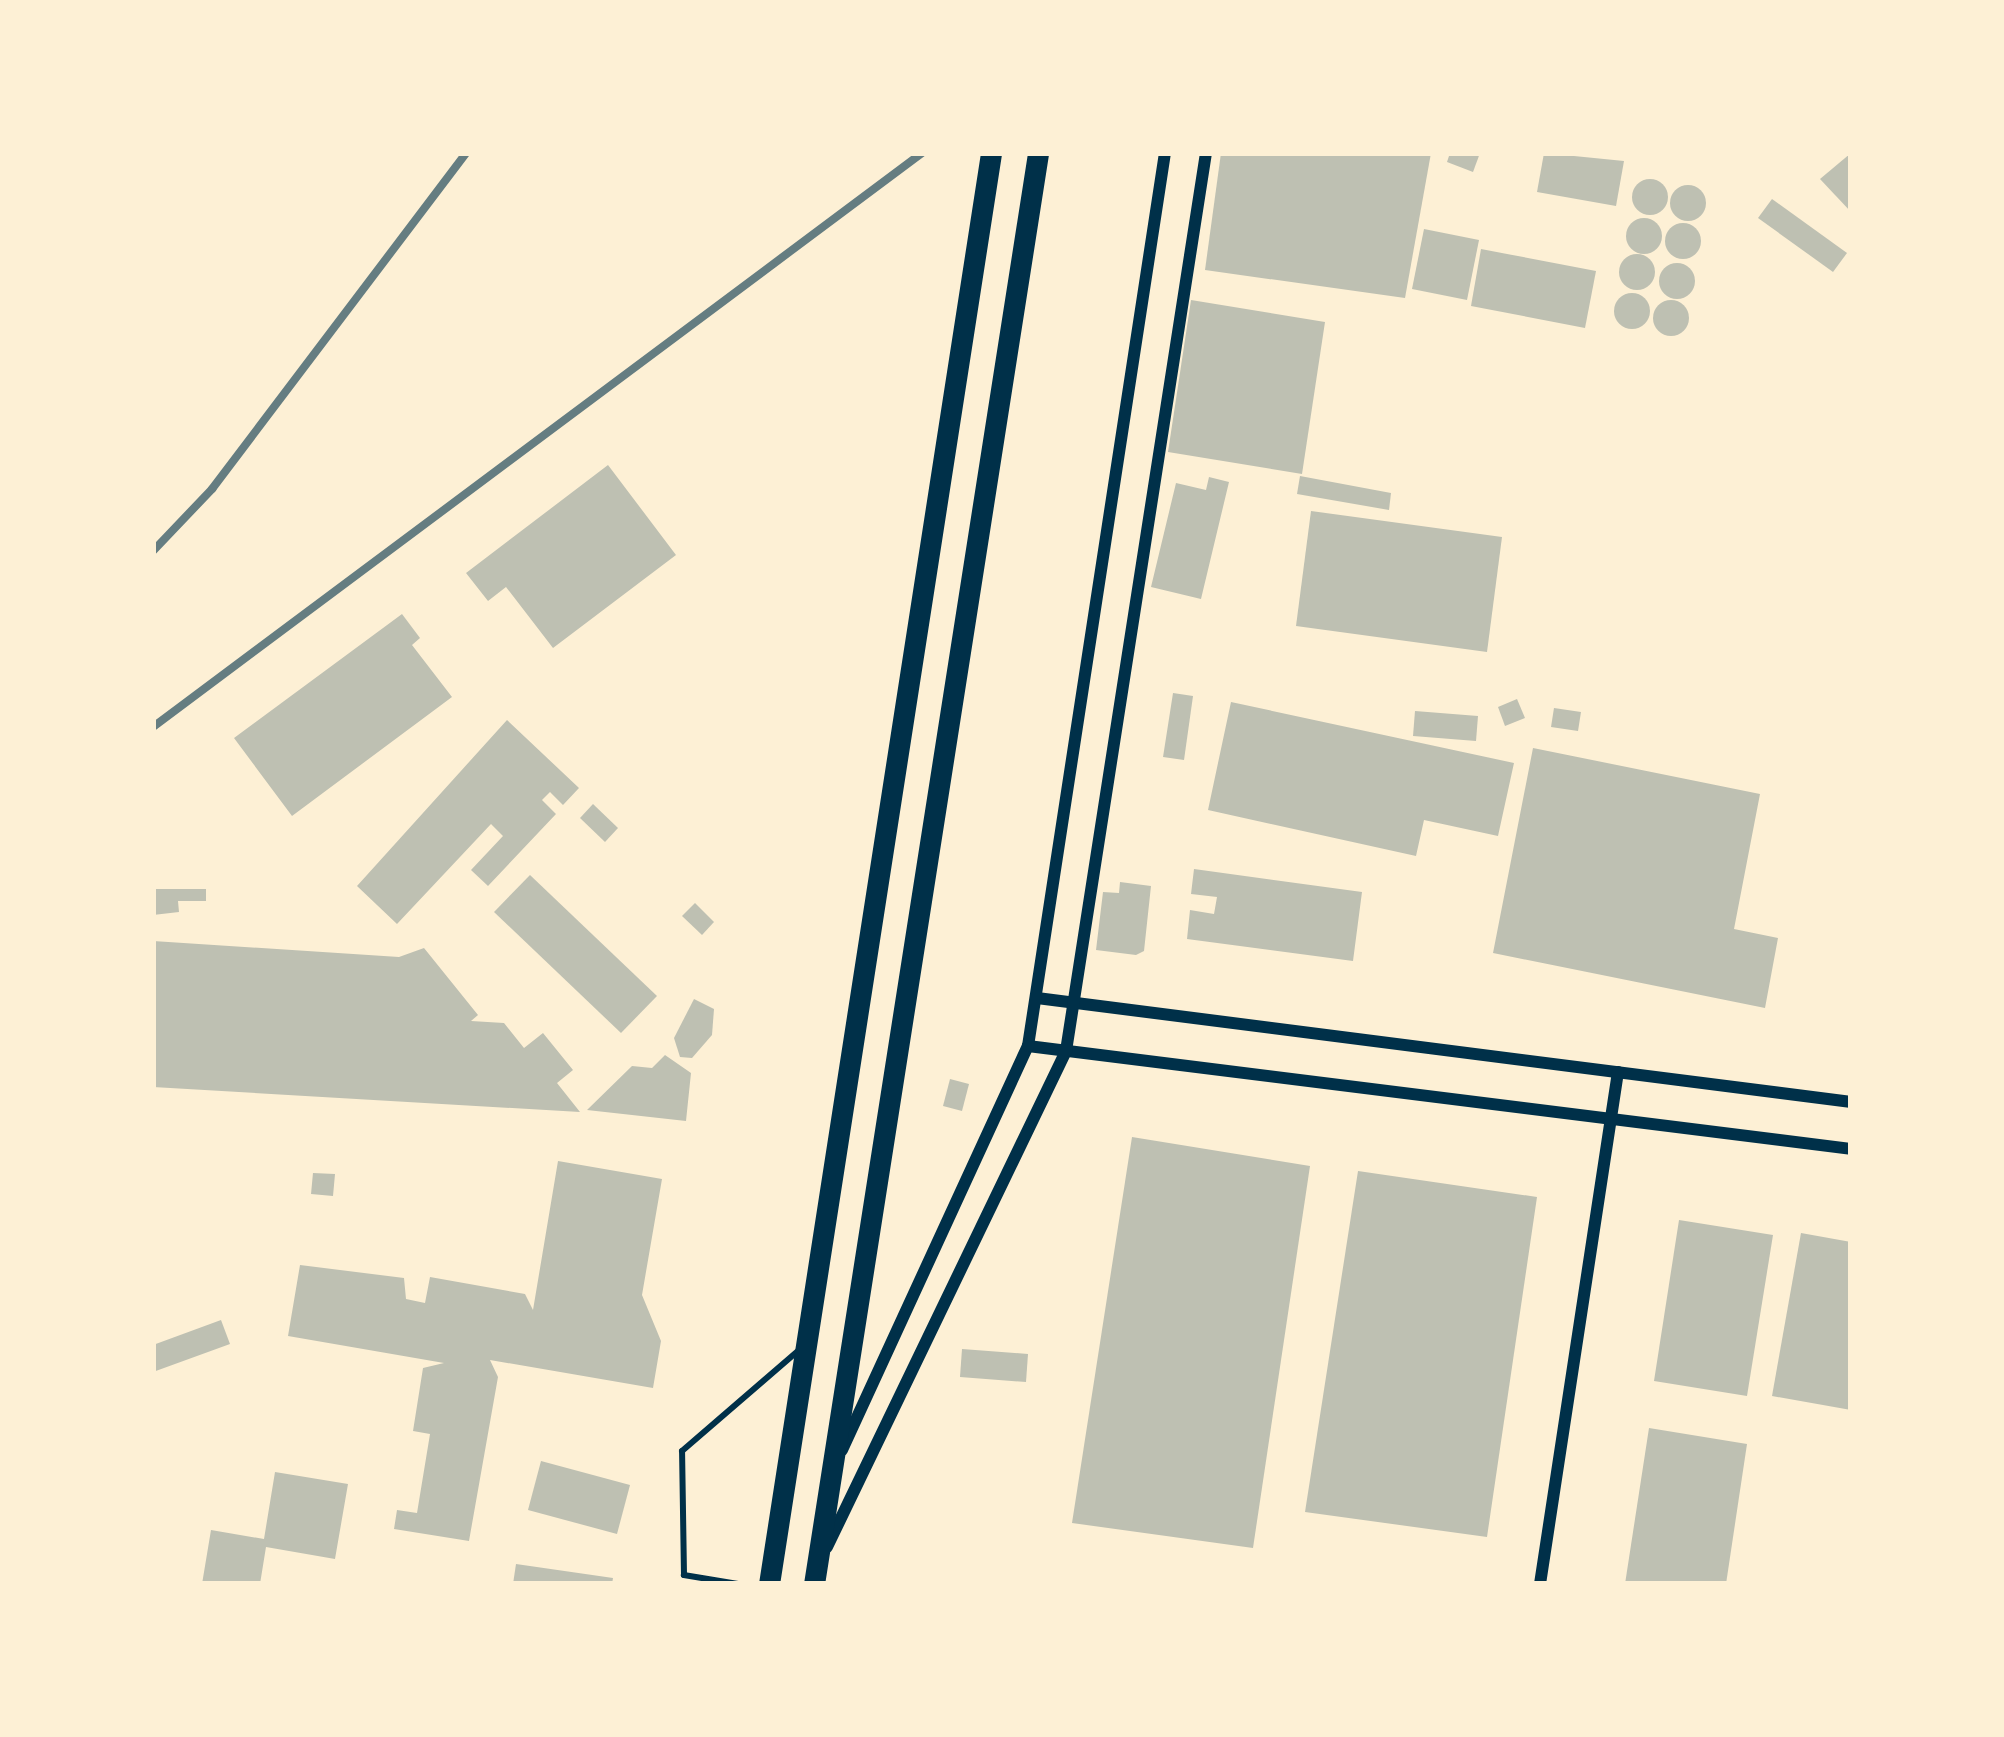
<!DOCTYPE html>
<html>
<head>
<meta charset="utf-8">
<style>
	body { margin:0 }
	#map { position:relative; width:2004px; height:1737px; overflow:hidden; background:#fdf0d5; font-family:Roboto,sans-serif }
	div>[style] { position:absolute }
	.building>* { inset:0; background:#bec0b2 }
	.round { border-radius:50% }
	.service>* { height:6px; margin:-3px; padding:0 3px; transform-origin:3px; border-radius:3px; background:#003049 }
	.minor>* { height:12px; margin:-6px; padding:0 6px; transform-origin:6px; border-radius:6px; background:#003049 }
	.trunk>* { height:21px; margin:-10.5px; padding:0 10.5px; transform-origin:10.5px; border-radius:10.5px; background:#003049 }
	.rail>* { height:8px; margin:-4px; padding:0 4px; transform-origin:4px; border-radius:4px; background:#657d81 }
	span { translate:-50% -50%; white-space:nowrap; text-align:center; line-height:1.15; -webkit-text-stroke:9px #fdf0d5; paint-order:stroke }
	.frame { position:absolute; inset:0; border:156px solid #fdf0d5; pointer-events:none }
</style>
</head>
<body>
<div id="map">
	<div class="building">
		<i style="clip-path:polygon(1221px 153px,1431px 153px,1405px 298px,1205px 270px)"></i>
		<i style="clip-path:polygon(1450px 153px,1480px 153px,1473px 172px,1447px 162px)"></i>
		<i style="clip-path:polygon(1544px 153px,1624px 161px,1616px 206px,1537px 192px)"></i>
		<i style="clip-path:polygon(1851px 153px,1851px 212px,1820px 179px)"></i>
		<i class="round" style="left:1632px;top:179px;width:36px;height:36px"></i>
		<i class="round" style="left:1670px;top:185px;width:36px;height:36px"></i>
		<i style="clip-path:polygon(1772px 199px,1847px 253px,1833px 272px,1758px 218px)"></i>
		<i class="round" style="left:1626px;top:218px;width:36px;height:36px"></i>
		<i class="round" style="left:1665px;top:223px;width:36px;height:36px"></i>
		<i style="clip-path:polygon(1424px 229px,1479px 240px,1467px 300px,1412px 289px)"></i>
		<i style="clip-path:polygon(1481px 249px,1596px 271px,1585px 328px,1471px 306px)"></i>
		<i class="round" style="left:1619px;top:254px;width:36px;height:36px"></i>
		<i class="round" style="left:1659px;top:263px;width:36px;height:36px"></i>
		<i class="round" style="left:1614px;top:293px;width:36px;height:36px"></i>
		<i style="clip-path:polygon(1191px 300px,1325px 322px,1302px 474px,1168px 452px)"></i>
		<i class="round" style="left:1653px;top:300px;width:36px;height:36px"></i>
		<i style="clip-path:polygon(608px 465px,676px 555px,553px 648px,506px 587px,488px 601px,466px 573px)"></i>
		<i style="clip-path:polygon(1300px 476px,1391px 493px,1389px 510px,1297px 494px)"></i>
		<i style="clip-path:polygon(1209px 477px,1229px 482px,1201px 599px,1151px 587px,1176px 483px,1206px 490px)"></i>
		<i style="clip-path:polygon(1311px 511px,1502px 537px,1487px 652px,1296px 626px)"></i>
		<i style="clip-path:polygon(402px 614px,420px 638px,412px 645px,452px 697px,292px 816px,234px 738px)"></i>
		<i style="clip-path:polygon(1173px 693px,1193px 696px,1184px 760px,1163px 757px)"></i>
		<i style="clip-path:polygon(1517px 699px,1525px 718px,1505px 726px,1498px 707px)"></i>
		<i style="clip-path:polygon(1231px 702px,1514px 763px,1498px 836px,1424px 820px,1416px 856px,1208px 810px)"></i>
		<i style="clip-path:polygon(1554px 708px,1581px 712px,1578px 731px,1551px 727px)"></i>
		<i style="clip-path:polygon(1415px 711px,1478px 716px,1476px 741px,1413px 736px)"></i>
		<i style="clip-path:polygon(507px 720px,579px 788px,563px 805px,550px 792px,542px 800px,556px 814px,488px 886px,471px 870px,503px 836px,491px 824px,397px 924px,357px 886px)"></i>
		<i style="clip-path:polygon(1533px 748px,1760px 794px,1734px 929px,1778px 938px,1765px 1008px,1493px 953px)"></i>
		<i style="clip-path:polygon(593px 804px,618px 828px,605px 842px,580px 818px)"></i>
		<i style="clip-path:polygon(1194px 869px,1362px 892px,1353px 961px,1187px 939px,1190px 910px,1214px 914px,1217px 897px,1191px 894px)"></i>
		<i style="clip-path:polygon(530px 875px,657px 996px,621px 1033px,494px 912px)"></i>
		<i style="clip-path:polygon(1120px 882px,1151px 886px,1144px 951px,1136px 955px,1096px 950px,1103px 892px,1119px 893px)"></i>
		<i style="clip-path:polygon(153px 889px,206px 889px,206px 901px,178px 901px,179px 912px,153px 915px)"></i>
		<i style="clip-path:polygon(695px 903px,714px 922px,702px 935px,682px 916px)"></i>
		<i style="clip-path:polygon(153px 941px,399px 957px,424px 948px,478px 1015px,471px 1021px,504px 1023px,524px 1048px,543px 1033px,573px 1070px,557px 1083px,580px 1112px,153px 1087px)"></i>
		<i style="clip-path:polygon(694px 999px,714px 1009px,712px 1035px,692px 1058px,680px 1057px,674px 1038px)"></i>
		<i style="clip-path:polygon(665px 1055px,691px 1073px,686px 1121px,587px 1110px,632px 1066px,652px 1068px)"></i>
		<i style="clip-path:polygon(950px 1079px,969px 1084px,962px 1111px,943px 1106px)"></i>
		<i style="clip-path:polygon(1132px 1137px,1310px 1166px,1253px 1548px,1072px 1523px)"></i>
		<i style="clip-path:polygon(558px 1161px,662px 1179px,642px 1295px,661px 1341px,653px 1388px,490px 1360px,498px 1377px,469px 1541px,394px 1529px,397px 1510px,417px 1513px,430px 1434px,413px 1431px,423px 1368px,444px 1363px,288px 1336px,300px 1265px,404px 1278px,406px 1299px,425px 1303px,430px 1277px,525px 1294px,533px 1310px)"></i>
		<i style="clip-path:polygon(1358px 1171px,1537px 1197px,1487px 1537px,1305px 1512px)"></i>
		<i style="clip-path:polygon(313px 1173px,335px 1174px,333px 1196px,311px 1194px)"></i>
		<i style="clip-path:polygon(1679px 1220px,1773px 1235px,1747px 1396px,1654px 1381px)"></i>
		<i style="clip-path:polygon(1801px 1233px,1851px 1242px,1851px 1410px,1772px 1396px)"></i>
		<i style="clip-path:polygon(221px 1320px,230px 1344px,153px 1372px,153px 1345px)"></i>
		<i style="clip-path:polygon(962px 1349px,1028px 1354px,1026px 1382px,960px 1377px)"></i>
		<i style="clip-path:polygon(1649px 1428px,1747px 1444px,1726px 1584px,1625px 1584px)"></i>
		<i style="clip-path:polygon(541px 1461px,630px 1485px,617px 1534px,528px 1510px)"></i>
		<i style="clip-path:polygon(275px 1472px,348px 1484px,335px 1559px,266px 1547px,260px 1584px,202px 1584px,211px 1530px,264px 1539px)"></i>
		<i style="clip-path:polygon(516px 1564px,613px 1578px,612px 1584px,513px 1584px)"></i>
	</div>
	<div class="service">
		<i style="left:738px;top:1584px;width:55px;rotate:-170.5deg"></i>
		<i style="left:684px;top:1575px;width:124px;rotate:-90.9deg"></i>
		<i style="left:682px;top:1451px;width:155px;rotate:-40.8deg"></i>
	</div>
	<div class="minor">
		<i style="left:1037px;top:998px;width:821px;rotate:7.28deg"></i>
		<i style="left:1028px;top:1046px;width:829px;rotate:7.13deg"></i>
		<i style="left:842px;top:1450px;width:445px;rotate:-65.3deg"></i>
		<i style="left:1028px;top:1046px;width:903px;rotate:-81.28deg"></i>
		<i style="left:827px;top:1547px;width:551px;rotate:-64.27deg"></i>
		<i style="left:1066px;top:1051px;width:909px;rotate:-81.14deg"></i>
		<i style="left:1540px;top:1584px;width:518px;rotate:-81.34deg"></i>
	</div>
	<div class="trunk">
		<i style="left:769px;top:1584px;width:1448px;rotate:-81.18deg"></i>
		<i style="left:814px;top:1584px;width:1448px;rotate:-81.1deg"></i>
	</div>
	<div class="rail">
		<i style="left:153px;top:551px;width:86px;rotate:-46.4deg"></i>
		<i style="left:212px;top:489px;width:421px;rotate:-52.9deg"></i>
		<i style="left:153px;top:727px;width:960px;rotate:-36.74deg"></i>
	</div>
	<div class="frame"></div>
</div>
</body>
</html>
